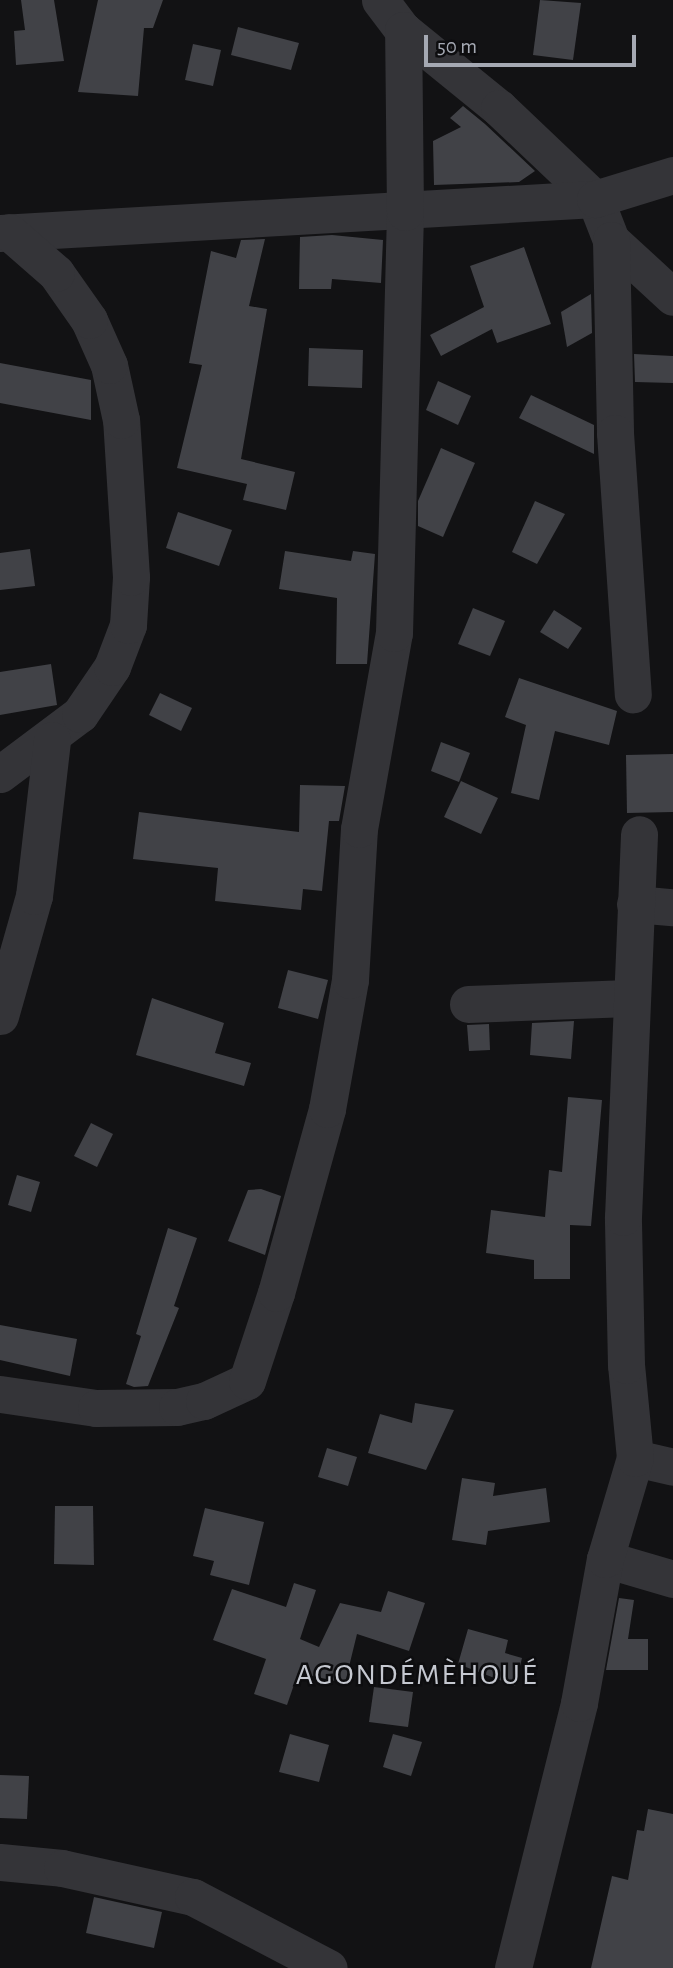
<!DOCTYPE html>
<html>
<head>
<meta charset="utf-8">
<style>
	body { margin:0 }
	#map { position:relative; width:673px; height:1968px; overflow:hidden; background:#121214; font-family:"Alegreya Sans",sans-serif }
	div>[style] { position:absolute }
	.building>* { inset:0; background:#414247 }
	.minor>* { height:37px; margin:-18.5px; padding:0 18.5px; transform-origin:18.5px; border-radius:18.5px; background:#343438 }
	span { translate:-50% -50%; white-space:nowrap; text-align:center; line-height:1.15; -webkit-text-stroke:5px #0d0d0f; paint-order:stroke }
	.quarter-label { font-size:30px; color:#c5c8d0; letter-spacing:2px }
	.scale { position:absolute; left:424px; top:35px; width:212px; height:32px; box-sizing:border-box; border:4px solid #a5a9b3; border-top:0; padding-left:9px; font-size:21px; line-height:24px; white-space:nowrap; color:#a5a9b3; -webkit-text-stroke:5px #0d0d0f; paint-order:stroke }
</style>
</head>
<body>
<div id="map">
	<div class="building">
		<i style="clip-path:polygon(21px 0,54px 0,64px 61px,16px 65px,14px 31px,25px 30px)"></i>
		<i style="clip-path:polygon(98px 0,163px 0,153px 28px,144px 28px,138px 96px,78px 92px)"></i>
		<i style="clip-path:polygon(540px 0,581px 3px,573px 60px,533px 55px)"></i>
		<i style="clip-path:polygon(238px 27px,299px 43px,291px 70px,231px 55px)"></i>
		<i style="clip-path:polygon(193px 44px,221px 50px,213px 86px,185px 80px)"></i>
		<i style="clip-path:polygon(463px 106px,485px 124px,535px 171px,519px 182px,434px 185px,433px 141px,461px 127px,450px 118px)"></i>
		<i style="clip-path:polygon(332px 235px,383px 240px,381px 283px,332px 279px,331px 289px,299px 289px,300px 237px)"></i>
		<i style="clip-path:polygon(265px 239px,249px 306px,267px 309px,241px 459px,295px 472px,286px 510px,243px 500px,247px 484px,177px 468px,202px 365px,189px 363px,211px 251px,236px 258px,241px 240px)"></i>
		<i style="clip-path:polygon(524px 247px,551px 324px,497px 343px,492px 329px,441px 356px,430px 335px,484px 307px,470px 266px)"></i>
		<i style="clip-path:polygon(591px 294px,592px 333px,567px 347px,561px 312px)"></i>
		<i style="clip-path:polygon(309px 348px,363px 350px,362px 388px,308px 386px)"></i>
		<i style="clip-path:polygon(634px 354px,673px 356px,673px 383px,635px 382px)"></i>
		<i style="clip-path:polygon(0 363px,91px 380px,91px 420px,0 403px)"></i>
		<i style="clip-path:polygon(438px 381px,471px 396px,458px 425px,426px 410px)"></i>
		<i style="clip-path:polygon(531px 395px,594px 425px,594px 454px,519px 418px)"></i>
		<i style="clip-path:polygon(441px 448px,475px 463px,443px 537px,418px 526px,418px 501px)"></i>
		<i style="clip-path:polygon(535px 501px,565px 514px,537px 564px,512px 552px)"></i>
		<i style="clip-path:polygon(178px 512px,232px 530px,219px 566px,166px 548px)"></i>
		<i style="clip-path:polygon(30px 549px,35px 586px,0 590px,0 553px)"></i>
		<i style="clip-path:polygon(285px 551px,351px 561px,353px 551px,375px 554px,367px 664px,336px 664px,337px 598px,279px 589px)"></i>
		<i style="clip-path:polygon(473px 608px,505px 621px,490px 656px,458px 644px)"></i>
		<i style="clip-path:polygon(554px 610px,582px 628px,568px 649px,540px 632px)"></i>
		<i style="clip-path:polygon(51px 664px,57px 705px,0 715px,0 672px)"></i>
		<i style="clip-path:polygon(519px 678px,617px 711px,609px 745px,555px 731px,539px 800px,511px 793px,526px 725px,505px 717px)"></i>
		<i style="clip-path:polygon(160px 693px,192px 708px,181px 731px,149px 715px)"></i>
		<i style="clip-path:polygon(441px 742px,470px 753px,459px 782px,431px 771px)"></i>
		<i style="clip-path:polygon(673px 754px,673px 812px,627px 813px,626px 755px)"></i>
		<i style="clip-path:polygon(461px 781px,498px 798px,481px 834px,444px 817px)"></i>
		<i style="clip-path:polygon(300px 785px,345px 786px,339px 821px,329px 821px,322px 891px,303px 889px,301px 910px,215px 901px,218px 868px,133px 859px,139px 812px,299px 832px)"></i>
		<i style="clip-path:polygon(288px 970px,328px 980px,318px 1019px,278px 1008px)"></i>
		<i style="clip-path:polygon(152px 998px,224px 1023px,215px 1053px,251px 1063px,244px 1086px,136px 1055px)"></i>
		<i style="clip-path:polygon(574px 1021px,571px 1059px,530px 1055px,532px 1023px)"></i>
		<i style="clip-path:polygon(489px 1024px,490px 1050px,469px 1051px,467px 1025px)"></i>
		<i style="clip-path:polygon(568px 1097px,602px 1100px,591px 1226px,570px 1225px,570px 1279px,534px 1279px,534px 1260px,486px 1253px,491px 1210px,545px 1217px,549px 1170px,562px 1172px)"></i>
		<i style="clip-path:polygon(91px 1123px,113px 1134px,97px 1167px,74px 1156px)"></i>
		<i style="clip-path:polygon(17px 1175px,40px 1182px,31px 1212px,8px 1205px)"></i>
		<i style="clip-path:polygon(261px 1189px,281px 1196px,265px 1255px,228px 1241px,248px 1190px)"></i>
		<i style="clip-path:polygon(168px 1228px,197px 1238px,174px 1306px,179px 1308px,148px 1386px,134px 1387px,126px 1384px,141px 1336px,136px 1334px)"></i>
		<i style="clip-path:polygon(0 1325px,77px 1339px,70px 1376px,0 1360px)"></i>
		<i style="clip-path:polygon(415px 1403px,454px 1410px,426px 1470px,368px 1453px,380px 1414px,412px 1423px)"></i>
		<i style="clip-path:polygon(327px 1448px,357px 1457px,348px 1486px,318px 1477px)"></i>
		<i style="clip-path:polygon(462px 1478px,495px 1483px,493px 1496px,546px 1488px,550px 1522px,488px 1531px,486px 1545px,452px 1540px)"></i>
		<i style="clip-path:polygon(55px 1506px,93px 1506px,94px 1565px,54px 1564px)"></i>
		<i style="clip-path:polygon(205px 1508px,264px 1522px,249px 1585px,210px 1575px,214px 1561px,193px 1556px)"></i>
		<i style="clip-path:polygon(294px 1583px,316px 1590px,300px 1639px,319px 1647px,340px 1603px,381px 1612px,388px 1591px,425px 1603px,409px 1651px,357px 1634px,345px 1683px,298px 1673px,287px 1705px,254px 1694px,266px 1659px,213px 1640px,232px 1589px,286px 1607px)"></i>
		<i style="clip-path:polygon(619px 1598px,634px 1600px,628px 1639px,648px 1639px,648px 1670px,606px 1670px)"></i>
		<i style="clip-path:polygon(468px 1629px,508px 1640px,505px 1653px,522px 1658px,515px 1686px,458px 1664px)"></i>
		<i style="clip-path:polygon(374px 1687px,413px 1692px,408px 1727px,369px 1722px)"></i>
		<i style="clip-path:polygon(290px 1734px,329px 1745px,319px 1782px,279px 1772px)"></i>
		<i style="clip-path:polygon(393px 1734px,422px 1742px,411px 1776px,383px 1767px)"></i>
		<i style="clip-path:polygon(0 1775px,29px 1776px,27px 1819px,0 1818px)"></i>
		<i style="clip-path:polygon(648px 1809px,673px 1814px,673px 1968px,591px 1968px,612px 1876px,628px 1880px,637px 1830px,644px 1831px)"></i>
		<i style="clip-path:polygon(94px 1897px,162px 1912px,154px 1948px,86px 1933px)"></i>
	</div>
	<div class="minor">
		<i style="left:380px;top:0;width:38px;rotate:53deg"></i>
		<i style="left:403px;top:30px;width:124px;rotate:39.1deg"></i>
		<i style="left:499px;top:108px;width:132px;rotate:43.5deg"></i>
		<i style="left:595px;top:199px;width:44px;rotate:68.7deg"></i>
		<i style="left:611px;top:240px;width:84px;rotate:42.6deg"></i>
		<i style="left:0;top:233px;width:596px;rotate:-3.27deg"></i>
		<i style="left:595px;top:199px;width:82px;rotate:-17.1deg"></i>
		<i style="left:611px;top:240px;width:193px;rotate:88.8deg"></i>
		<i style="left:615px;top:433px;width:262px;rotate:86.1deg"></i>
		<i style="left:0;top:774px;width:100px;rotate:-36.9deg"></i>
		<i style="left:80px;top:714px;width:57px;rotate:-55.8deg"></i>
		<i style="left:112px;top:667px;width:45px;rotate:-69.1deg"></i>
		<i style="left:128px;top:625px;width:48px;rotate:-86.4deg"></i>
		<i style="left:131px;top:577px;width:157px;rotate:-93.6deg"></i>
		<i style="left:121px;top:420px;width:56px;rotate:-102.3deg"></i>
		<i style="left:109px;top:365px;width:49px;rotate:-114deg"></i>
		<i style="left:89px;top:320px;width:57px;rotate:-125.1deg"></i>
		<i style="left:56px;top:273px;width:62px;rotate:-138.9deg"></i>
		<i style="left:635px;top:904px;width:38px;rotate:5deg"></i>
		<i style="left:468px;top:1004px;width:161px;rotate:-2.1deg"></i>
		<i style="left:0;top:1016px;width:125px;rotate:-74.2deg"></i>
		<i style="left:34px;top:896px;width:157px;rotate:-83.4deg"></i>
		<i style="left:0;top:1394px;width:97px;rotate:8.3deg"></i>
		<i style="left:96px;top:1408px;width:81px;rotate:-0.7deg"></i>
		<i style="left:177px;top:1407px;width:28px;rotate:-13deg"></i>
		<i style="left:204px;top:1401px;width:47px;rotate:-24.9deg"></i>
		<i style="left:247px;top:1381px;width:93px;rotate:-71.8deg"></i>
		<i style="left:276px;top:1293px;width:191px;rotate:-74.5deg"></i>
		<i style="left:327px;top:1109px;width:131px;rotate:-79.9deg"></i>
		<i style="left:350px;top:980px;width:151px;rotate:-86.6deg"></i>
		<i style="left:359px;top:829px;width:199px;rotate:-79.9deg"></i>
		<i style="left:394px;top:633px;width:421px;rotate:-88.5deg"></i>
		<i style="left:405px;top:212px;width:182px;rotate:-90.6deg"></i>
		<i style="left:635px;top:1458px;width:39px;rotate:13deg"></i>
		<i style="left:605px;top:1559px;width:71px;rotate:16.4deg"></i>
		<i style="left:0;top:1862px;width:62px;rotate:5.5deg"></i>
		<i style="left:62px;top:1868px;width:134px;rotate:12.5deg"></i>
		<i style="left:193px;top:1897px;width:153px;rotate:27.6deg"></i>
		<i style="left:513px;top:1968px;width:273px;rotate:-76deg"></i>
		<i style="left:579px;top:1703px;width:146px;rotate:-79.8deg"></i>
		<i style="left:605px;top:1559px;width:105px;rotate:-73.5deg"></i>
		<i style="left:635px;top:1458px;width:93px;rotate:-95.5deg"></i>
		<i style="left:626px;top:1365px;width:148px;rotate:-91.2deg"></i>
		<i style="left:623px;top:1217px;width:383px;rotate:-87.6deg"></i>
	</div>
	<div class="quarter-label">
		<span style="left:417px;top:1675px">AGONDÉMÈHOUÉ</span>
	</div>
	<div class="scale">50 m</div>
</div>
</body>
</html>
